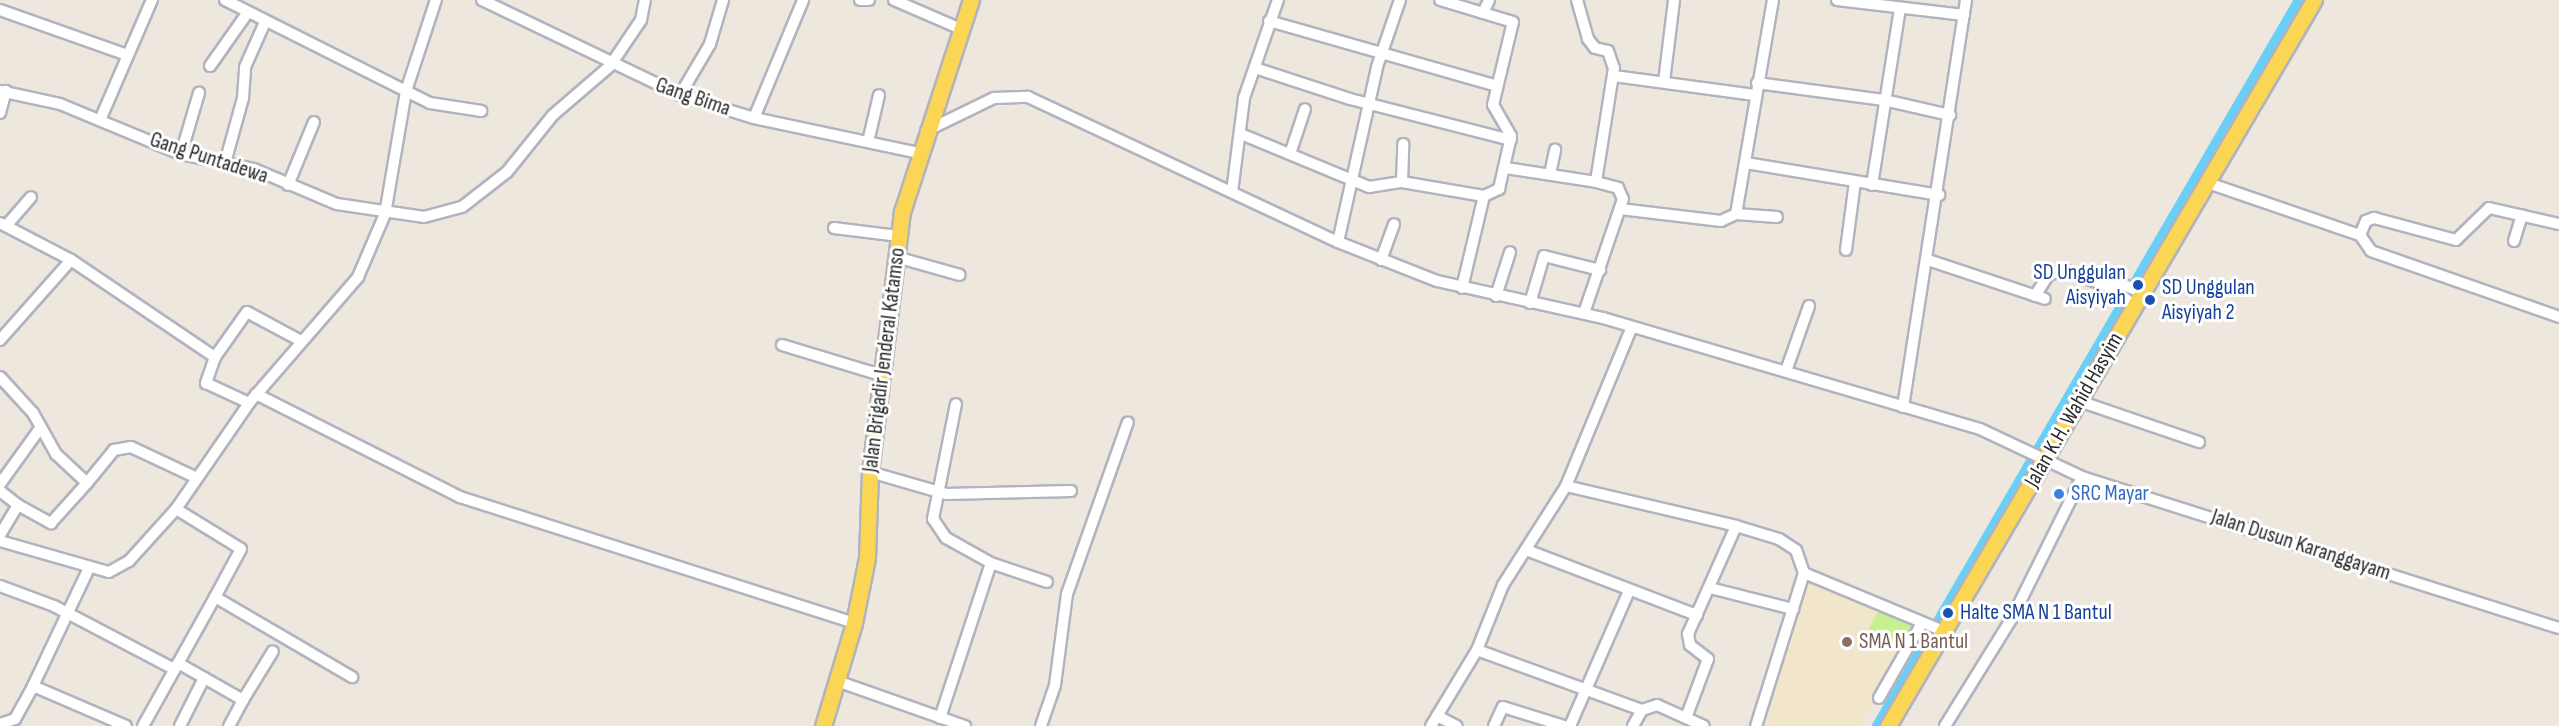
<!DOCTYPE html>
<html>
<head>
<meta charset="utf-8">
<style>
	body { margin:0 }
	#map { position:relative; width:2559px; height:726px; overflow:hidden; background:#eee7dd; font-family:"Sofia Sans Condensed",sans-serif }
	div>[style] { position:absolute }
	.education>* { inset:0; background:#f1e5cb }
	.pitch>* { inset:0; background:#c7f190 }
	.canal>* { height:10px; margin:-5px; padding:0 5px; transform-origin:5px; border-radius:5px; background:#68d0f8 }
	.roads { filter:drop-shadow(2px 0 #b1b3c0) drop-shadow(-2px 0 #b1b3c0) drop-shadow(0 2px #b1b3c0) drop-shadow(0 -2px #b1b3c0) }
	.minor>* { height:10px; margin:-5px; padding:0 5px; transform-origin:5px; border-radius:5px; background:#fff }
	.primary>* { height:15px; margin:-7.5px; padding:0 7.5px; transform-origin:7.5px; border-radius:7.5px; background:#fbd655 }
	.dots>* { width:16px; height:16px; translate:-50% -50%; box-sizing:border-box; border:3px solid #fff; border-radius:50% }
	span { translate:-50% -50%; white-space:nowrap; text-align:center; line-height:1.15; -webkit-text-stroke:6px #fff; paint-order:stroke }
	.street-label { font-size:22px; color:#2b2b2b }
	.transit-label { font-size:22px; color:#164399 }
	.right { translate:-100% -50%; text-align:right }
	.left { translate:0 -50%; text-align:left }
	.shop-label { font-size:22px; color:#366cbe }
	.education-label { font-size:22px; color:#785e54 }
</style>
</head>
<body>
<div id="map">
	<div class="education">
		<i style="clip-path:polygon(1806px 576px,1917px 626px,1861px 726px,1760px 726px)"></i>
	</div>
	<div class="pitch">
		<i style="clip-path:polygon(1879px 609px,1913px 625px,1902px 647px,1868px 631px)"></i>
	</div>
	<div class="canal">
		<i style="left:1877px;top:726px;width:840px;rotate:-59.83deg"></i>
	</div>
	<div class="roads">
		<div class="minor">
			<i style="left:225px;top:0;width:229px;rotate:26.7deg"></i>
			<i style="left:430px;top:103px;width:52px;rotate:8.9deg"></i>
			<i style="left:482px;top:0;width:220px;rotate:25.6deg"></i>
			<i style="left:680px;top:95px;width:77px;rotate:17.3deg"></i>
			<i style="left:754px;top:118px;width:168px;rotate:12deg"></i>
			<i style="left:860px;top:0;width:9px"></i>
			<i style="left:894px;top:0;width:73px;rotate:23.4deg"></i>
			<i style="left:1577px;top:0;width:41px;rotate:74.2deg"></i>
			<i style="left:1588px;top:39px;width:11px;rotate:52deg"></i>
			<i style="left:1595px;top:48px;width:13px;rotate:13deg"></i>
			<i style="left:1608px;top:51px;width:18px;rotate:71deg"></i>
			<i style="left:1614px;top:68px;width:115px;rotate:99deg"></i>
			<i style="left:1596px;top:182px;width:23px;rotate:15deg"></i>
			<i style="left:1618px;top:188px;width:12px;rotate:66deg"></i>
			<i style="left:1623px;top:199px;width:120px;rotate:108.9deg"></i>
			<i style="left:1837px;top:0;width:128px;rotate:6.7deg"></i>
			<i style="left:0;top:10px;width:135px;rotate:19.5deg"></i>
			<i style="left:1483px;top:13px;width:14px;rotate:-65deg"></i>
			<i style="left:1269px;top:21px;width:237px;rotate:15.9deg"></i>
			<i style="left:210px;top:66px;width:66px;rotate:-54.9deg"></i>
			<i style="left:1255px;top:68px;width:100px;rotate:18.1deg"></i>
			<i style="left:1350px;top:99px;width:166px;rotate:14.3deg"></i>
			<i style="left:1614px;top:76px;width:142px;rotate:7.7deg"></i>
			<i style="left:1664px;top:82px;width:83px;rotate:-83deg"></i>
			<i style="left:1757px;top:83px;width:128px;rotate:7.6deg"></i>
			<i style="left:1884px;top:100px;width:68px;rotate:12.8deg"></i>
			<i style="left:0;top:91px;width:61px;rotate:12.2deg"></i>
			<i style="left:60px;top:104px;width:131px;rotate:22.5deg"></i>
			<i style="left:181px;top:154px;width:75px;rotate:11.6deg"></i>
			<i style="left:254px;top:169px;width:90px;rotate:22.9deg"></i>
			<i style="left:337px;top:204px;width:88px;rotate:8.5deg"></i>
			<i style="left:424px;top:217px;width:39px;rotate:-15deg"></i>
			<i style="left:462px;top:207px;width:57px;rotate:-37.9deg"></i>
			<i style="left:507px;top:172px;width:73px;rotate:-51.1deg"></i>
			<i style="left:553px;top:115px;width:75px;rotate:-40.7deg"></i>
			<i style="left:610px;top:66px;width:55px;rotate:-56deg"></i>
			<i style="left:641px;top:20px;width:20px;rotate:-79deg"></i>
			<i style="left:680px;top:95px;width:59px;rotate:-59.5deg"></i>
			<i style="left:710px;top:44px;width:46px;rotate:-73.5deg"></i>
			<i style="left:0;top:113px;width:23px;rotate:-75deg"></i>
			<i style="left:754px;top:118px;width:128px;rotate:-67.4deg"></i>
			<i style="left:100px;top:120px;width:131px;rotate:-66.6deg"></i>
			<i style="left:926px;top:131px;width:76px;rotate:-25.9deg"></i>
			<i style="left:994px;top:98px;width:34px;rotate:-2deg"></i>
			<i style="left:1028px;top:97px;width:342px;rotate:25.1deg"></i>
			<i style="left:1338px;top:242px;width:106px;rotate:21.5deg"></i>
			<i style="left:1437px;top:281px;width:170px;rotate:12.6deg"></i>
			<i style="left:1603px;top:318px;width:393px;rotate:16.4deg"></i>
			<i style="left:1980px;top:429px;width:113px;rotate:25.2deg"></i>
			<i style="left:2082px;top:477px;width:500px;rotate:17.57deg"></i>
			<i style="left:1241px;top:134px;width:139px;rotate:22.5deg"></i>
			<i style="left:1369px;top:187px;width:33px;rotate:-9deg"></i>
			<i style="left:1402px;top:182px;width:83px;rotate:9.7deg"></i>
			<i style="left:1484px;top:196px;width:17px;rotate:-25deg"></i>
			<i style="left:1499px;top:189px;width:54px;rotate:-77.2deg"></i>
			<i style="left:1511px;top:136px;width:36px;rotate:-120deg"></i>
			<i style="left:1493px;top:105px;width:85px;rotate:-76.5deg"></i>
			<i style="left:1513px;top:22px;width:76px;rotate:-163.2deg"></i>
			<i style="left:868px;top:142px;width:48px;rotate:-76.8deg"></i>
			<i style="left:1291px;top:151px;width:44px;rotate:-71.6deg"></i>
			<i style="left:181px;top:154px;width:64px;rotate:-73.6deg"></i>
			<i style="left:225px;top:163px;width:67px;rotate:-74.5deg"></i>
			<i style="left:243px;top:98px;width:31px;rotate:-86deg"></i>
			<i style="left:245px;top:67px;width:49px;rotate:-66deg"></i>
			<i style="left:1746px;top:163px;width:196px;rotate:9.4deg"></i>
			<i style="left:1506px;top:168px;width:91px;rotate:8.8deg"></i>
			<i style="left:1550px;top:174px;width:25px;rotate:-78deg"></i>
			<i style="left:1402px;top:182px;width:38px;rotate:-88deg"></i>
			<i style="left:2208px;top:183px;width:161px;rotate:18.9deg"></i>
			<i style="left:2360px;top:235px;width:19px;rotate:55deg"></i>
			<i style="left:2371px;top:251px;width:199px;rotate:19.3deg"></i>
			<i style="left:288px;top:185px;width:68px;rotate:-67.6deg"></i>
			<i style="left:1872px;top:185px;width:178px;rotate:-81deg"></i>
			<i style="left:1232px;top:192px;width:95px;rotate:-82.7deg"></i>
			<i style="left:1244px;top:98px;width:104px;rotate:-70.9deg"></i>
			<i style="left:1620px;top:209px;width:102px;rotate:6.8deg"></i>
			<i style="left:1721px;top:221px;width:17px;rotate:-25deg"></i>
			<i style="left:1736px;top:214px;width:217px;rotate:-80.2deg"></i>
			<i style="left:1736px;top:214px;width:41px;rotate:4.2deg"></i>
			<i style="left:0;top:223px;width:80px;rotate:27.5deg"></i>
			<i style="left:71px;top:260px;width:174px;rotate:34deg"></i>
			<i style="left:215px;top:357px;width:28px;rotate:109deg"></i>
			<i style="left:206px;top:383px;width:47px;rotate:24.9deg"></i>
			<i style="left:6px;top:226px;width:38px;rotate:-49deg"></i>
			<i style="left:834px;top:228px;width:64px;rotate:7.1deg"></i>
			<i style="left:2360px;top:235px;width:15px;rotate:-67deg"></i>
			<i style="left:2366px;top:221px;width:9px;rotate:-21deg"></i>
			<i style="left:2374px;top:218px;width:85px;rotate:15deg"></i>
			<i style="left:2456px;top:240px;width:46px;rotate:-44.1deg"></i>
			<i style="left:2489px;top:208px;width:72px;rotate:12.9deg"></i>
			<i style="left:2514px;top:241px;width:27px;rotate:-73deg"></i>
			<i style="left:1338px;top:242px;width:179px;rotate:-77.4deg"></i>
			<i style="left:1377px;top:67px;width:71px;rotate:-71.1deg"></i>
			<i style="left:1846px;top:250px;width:69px;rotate:-82.5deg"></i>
			<i style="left:896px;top:257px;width:66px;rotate:15.7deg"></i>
			<i style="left:1381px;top:260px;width:38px;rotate:-70deg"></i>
			<i style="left:1928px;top:260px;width:123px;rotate:18.4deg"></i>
			<i style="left:2101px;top:274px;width:45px;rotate:24.9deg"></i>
			<i style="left:1462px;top:288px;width:95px;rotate:-76.6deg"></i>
			<i style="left:1496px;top:296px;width:46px;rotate:-72.3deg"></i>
			<i style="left:2035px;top:296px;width:25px;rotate:-58deg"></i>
			<i style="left:2048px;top:275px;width:17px;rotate:-17deg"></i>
			<i style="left:2064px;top:270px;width:49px;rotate:20.3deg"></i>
			<i style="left:2110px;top:287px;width:31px;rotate:37deg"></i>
			<i style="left:1530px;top:303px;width:49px;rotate:-73.4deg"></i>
			<i style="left:1544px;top:256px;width:58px;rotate:14deg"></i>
			<i style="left:0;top:340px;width:107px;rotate:-48.4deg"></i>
			<i style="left:782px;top:345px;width:103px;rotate:16.9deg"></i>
			<i style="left:215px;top:357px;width:55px;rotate:-54.6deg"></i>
			<i style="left:247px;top:312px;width:61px;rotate:28.2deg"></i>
			<i style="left:1786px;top:371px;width:69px;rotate:-70.5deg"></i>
			<i style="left:0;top:377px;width:49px;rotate:47.5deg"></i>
			<i style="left:33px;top:413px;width:47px;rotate:60.7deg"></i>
			<i style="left:56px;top:454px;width:42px;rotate:43.1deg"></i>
			<i style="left:87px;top:483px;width:43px;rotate:-50.7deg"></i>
			<i style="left:114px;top:450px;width:17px;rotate:-10deg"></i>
			<i style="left:131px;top:447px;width:73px;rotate:25.2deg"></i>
			<i style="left:256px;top:394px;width:229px;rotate:26.8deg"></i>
			<i style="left:460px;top:497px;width:414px;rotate:17.7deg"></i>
			<i style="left:2079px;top:401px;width:127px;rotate:18.9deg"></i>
			<i style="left:1903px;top:407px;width:412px;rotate:-81.2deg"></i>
			<i style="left:870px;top:472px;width:79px;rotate:16.1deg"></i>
			<i style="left:946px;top:494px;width:125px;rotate:-1.4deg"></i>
			<i style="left:0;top:484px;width:70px;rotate:-54.3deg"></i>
			<i style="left:1566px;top:486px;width:175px;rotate:13.2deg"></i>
			<i style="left:1736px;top:526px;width:45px;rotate:16.8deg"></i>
			<i style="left:1779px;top:539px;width:20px;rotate:33deg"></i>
			<i style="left:1796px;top:550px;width:24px;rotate:71deg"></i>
			<i style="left:1804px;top:573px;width:160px;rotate:107.4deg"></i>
			<i style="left:0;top:491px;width:23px;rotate:38deg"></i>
			<i style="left:18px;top:505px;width:35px;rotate:121deg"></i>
			<i style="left:18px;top:505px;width:38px;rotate:29deg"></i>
			<i style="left:51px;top:523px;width:54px;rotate:-48deg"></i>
			<i style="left:176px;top:509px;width:76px;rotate:31.6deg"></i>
			<i style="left:241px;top:549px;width:55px;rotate:118.4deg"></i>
			<i style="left:215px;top:597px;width:159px;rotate:30.3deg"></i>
			<i style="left:0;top:541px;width:113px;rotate:15.9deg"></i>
			<i style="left:109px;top:572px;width:23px;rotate:-29deg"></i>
			<i style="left:129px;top:561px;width:70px;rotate:-47.9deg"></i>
			<i style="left:176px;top:509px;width:129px;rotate:-55.4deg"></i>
			<i style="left:249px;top:403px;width:167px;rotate:-49.1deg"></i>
			<i style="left:358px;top:277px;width:69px;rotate:-66.8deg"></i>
			<i style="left:385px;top:214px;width:125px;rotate:-80.3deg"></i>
			<i style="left:406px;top:91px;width:96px;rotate:-71.8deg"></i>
			<i style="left:1529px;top:551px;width:180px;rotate:20.9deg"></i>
			<i style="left:991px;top:563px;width:59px;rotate:18.7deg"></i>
			<i style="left:89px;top:568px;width:131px;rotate:115.4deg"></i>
			<i style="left:33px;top:686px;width:101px;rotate:23.3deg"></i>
			<i style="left:1804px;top:573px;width:154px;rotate:22.6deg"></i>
			<i style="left:0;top:586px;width:58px;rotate:20.3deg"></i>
			<i style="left:54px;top:606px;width:136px;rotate:27.7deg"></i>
			<i style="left:1710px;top:588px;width:86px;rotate:14.2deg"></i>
			<i style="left:1477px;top:650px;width:176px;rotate:20deg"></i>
			<i style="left:1642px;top:710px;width:16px;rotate:-18deg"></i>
			<i style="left:1657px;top:705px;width:51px;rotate:24.1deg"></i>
			<i style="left:178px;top:663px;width:75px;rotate:29.6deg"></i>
			<i style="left:243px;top:700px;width:30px;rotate:118deg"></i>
			<i style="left:837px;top:681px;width:136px;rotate:19.4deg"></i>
			<i style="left:1879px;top:698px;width:86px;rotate:-60.2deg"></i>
			<i style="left:243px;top:700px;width:57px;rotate:-58.5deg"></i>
			<i style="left:1437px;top:716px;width:22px;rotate:27deg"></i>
			<i style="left:940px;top:718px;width:163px;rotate:-71.8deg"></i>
			<i style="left:991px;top:563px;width:51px;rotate:-150.9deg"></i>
			<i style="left:946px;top:538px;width:23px;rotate:-124deg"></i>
			<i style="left:933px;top:519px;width:117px;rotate:-78.7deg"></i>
			<i style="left:1686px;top:718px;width:63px;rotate:-69.6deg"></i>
			<i style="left:1708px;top:659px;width:23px;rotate:-142deg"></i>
			<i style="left:1690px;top:645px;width:11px;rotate:-100deg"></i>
			<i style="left:1688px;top:634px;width:118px;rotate:-66deg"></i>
			<i style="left:0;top:724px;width:16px;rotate:-18deg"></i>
			<i style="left:15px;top:719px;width:38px;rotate:-61deg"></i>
			<i style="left:143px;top:726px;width:148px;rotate:-60.8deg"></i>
			<i style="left:180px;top:726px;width:54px;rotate:-63.4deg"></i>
			<i style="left:1041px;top:726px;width:43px;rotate:-71.1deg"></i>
			<i style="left:1055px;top:685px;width:92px;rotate:-82.5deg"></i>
			<i style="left:1067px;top:594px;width:182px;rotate:-70.5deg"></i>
			<i style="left:1431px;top:726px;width:89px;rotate:-58.8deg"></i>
			<i style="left:1477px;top:650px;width:70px;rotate:-68.2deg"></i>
			<i style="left:1503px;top:585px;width:117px;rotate:-57.5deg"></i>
			<i style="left:1566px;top:486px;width:172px;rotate:-67.5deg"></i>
			<i style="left:1494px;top:726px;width:21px;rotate:-65deg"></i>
			<i style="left:1503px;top:707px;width:64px;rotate:17.3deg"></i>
			<i style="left:1570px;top:726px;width:147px;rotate:-66.4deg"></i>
			<i style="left:1633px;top:726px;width:18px;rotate:-61deg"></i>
			<i style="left:1945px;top:726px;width:127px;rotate:-58.2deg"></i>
			<i style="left:2012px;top:618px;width:157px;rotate:-63.6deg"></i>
		</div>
		<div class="primary">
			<i style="left:823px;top:726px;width:108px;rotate:-73.2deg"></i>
			<i style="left:854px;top:623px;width:66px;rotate:-78.7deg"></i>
			<i style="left:867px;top:558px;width:86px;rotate:-88deg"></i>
			<i style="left:870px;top:472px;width:262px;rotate:-83deg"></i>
			<i style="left:902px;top:212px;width:223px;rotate:-72deg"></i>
			<i style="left:1888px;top:726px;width:842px;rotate:-59.6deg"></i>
		</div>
	</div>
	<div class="dots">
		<i style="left:2138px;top:285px;background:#1a4fb4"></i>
		<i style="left:2150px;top:300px;background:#1a4fb4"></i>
		<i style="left:2059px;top:494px;background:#3f7fe0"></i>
		<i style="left:1948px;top:613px;background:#1a4fb4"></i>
		<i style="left:1847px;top:642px;background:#8d6e63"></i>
	</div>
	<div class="street-label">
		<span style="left:693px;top:97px;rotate:19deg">Gang Bima</span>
		<span style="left:209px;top:158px;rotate:18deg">Gang Puntadewa</span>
		<span style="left:884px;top:360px;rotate:-83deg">Jalan Brigadir Jenderal Katamso</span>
		<span style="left:2074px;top:410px;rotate:-60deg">Jalan K.H. Wahid Hasyim</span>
		<span style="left:2301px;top:545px;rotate:18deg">Jalan Dusun Karanggayam</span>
	</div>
	<div class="transit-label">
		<span class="right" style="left:2126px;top:285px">SD Unggulan<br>Aisyiyah</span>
		<span class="left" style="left:2162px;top:300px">SD Unggulan<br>Aisyiyah 2</span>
		<span class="left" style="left:1960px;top:613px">Halte SMA N 1 Bantul</span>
	</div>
	<div class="shop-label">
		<span class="left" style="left:2071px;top:494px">SRC Mayar</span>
	</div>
	<div class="education-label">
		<span class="left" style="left:1859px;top:642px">SMA N 1 Bantul</span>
	</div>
</div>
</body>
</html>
